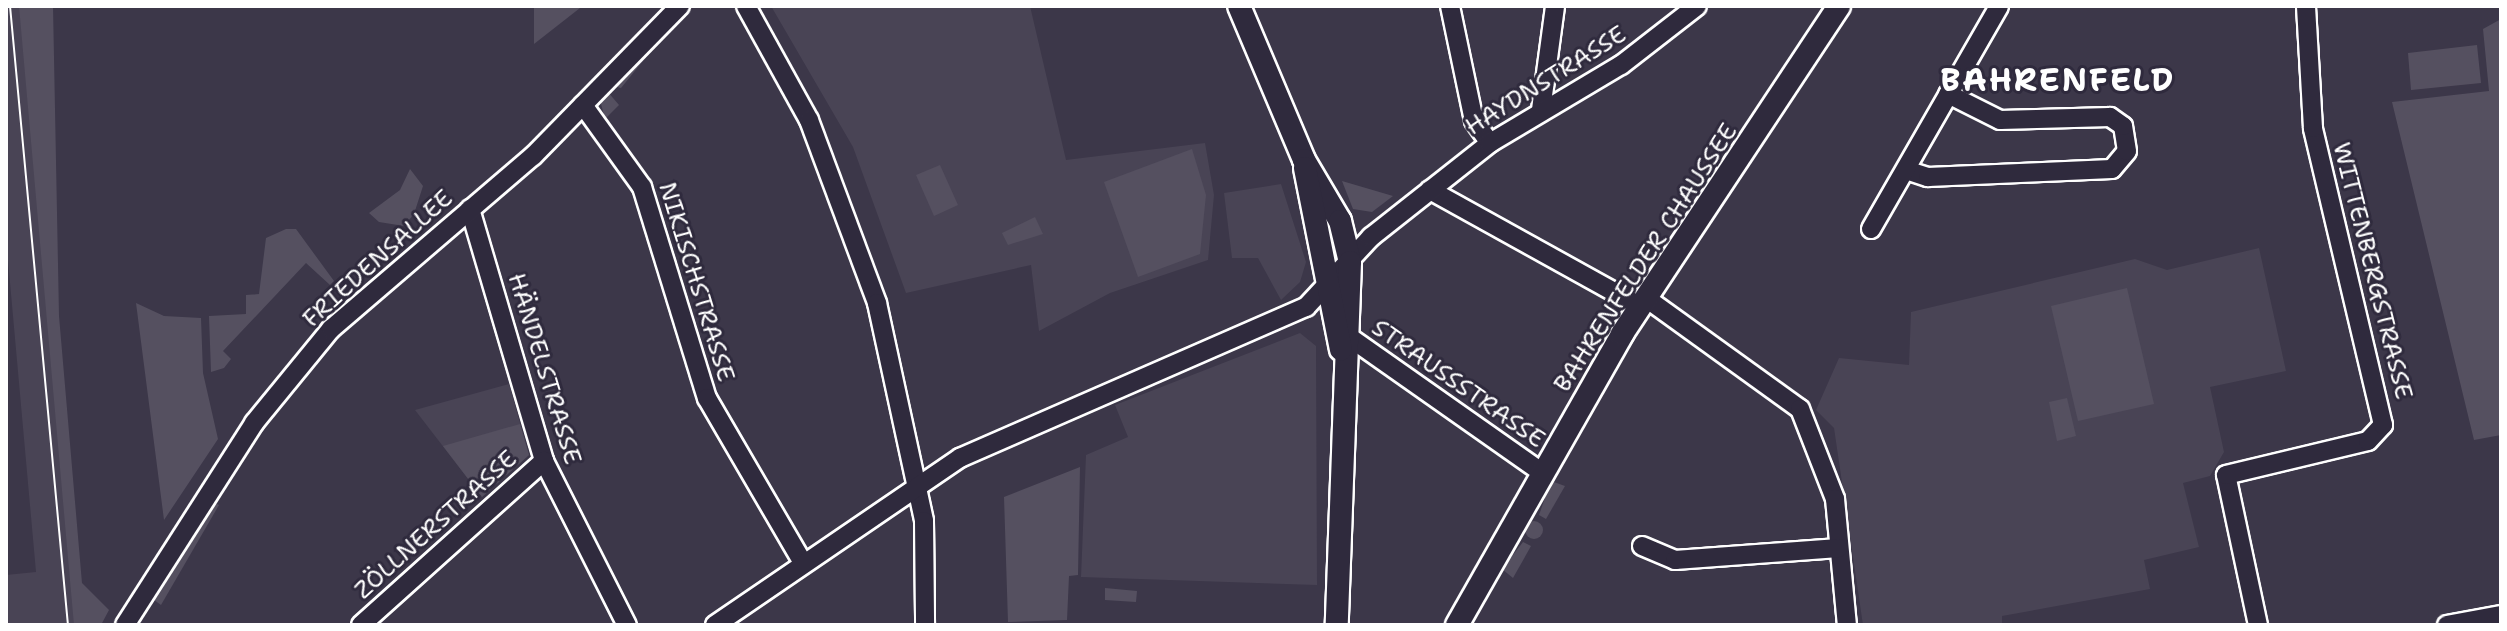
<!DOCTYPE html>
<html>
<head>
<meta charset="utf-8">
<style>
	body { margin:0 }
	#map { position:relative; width:2507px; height:631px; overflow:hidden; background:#3c3749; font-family:"Shantell Sans",sans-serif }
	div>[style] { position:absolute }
	.built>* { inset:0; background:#494455 }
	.green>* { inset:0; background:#555060 }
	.round { border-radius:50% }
	.roads { filter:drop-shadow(2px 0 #fff) drop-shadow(-2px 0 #fff) drop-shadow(0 2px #fff) drop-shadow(0 -2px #fff) }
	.minor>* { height:18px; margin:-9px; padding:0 9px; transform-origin:9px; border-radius:9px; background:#2f2a3d }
	.major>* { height:22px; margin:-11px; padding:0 11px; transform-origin:11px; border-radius:11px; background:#2f2a3d }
	.tram>* { height:2px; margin:-1px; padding:0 1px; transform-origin:1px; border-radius:1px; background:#fff }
	span { translate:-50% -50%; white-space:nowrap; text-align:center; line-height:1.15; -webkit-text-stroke:6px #2f2a3d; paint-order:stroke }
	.street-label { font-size:24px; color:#fff }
	.district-label { font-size:32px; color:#fff; font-weight:700; letter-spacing:2px }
	.frame { position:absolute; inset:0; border:8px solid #fff; pointer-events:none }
</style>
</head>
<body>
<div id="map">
	<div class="built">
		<i style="clip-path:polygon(6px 6px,29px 6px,85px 625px,6px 625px,6px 575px,36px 572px,6px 238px)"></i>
		<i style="clip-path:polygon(771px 6px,1030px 6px,1066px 160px,1205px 143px,1214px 195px,1208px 260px,1110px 293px,1039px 331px,1031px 265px,906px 293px,853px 147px)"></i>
		<i style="clip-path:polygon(1281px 184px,1306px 262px,1300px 282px,1281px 300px,1258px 258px,1232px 258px,1224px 193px)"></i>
		<i style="clip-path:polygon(2259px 248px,2286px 371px,2210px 387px,2224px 452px,2210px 476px,2183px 483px,2199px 547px,2144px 560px,2150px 589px,2002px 616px,2002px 625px,1863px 625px,1834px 428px,1816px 410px,1839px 358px,1909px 365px,1911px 312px,2135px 259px,2167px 270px)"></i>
		<i style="clip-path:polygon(1300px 333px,1316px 346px,1317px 585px,1081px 577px,1086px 455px,1128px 437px,1115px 405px)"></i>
		<i style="clip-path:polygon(509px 384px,529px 455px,482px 497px,415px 410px)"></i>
	</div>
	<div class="green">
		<i style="clip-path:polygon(19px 6px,53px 6px,59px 316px,82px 583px,109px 610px,101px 625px,74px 625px)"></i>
		<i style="clip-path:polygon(534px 6px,578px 6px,580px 8px,534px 44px)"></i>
		<i style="clip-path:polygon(2501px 19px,2501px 435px,2474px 440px,2392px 102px,2489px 91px,2483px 29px)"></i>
		<i style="clip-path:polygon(673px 24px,621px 88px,613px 86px)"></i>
		<i style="clip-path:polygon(2477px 45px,2481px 83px,2411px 90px,2408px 53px)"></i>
		<i style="clip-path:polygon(607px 91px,619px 105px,605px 119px,600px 100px)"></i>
		<i style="clip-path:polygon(1192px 149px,1206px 195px,1200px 254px,1138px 277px,1104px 182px)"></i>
		<i style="clip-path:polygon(940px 165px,958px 205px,934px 216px,916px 175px)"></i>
		<i style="clip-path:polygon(410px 169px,423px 186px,414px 214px,404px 226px,379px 222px,369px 213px,400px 190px)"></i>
		<i style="clip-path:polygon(1342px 181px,1393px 196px,1372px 212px,1353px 209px)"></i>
		<i style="clip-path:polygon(1035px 217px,1043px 234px,1008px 245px,1002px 233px)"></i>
		<i style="clip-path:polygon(286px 229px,296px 229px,334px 281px,330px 285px,306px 263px,223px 351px,231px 359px,224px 368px,211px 372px,209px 316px,246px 314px,246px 295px,259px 294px,266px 238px)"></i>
		<i style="clip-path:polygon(2127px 288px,2154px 404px,2078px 421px,2051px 306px)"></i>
		<i style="clip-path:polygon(136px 303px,164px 316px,201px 318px,203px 373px,218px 439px,164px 520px)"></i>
		<i style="clip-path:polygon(2067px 398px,2076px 436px,2057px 441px,2049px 402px)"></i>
		<i style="clip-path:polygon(520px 424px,529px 455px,482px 497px,443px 446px)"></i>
		<i style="clip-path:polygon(1080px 467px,1078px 575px,1069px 576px,1067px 620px,1008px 622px,1004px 497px)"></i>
		<i style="clip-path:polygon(1551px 481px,1565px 486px,1546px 519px,1539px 515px)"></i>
		<i style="clip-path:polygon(215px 503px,219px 505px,161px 605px,154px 600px)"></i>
		<i class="round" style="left:1525px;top:521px;width:18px;height:18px"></i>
		<i style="clip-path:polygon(1523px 542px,1531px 546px,1513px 578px,1502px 569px)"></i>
		<i style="clip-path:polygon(1105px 588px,1137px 591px,1136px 602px,1105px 600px)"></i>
	</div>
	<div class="roads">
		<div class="minor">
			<i style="left:746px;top:6px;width:130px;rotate:61.1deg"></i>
			<i style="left:809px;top:120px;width:195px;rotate:69.6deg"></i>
			<i style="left:877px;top:303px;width:223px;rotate:77.8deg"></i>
			<i style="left:924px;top:521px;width:104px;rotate:89.4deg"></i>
			<i style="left:1450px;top:6px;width:117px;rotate:78.2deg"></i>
			<i style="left:1474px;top:121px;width:27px;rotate:54deg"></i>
			<i style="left:583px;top:105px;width:101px;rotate:54.3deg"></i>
			<i style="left:642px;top:187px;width:221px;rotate:72.9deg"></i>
			<i style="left:707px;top:398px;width:191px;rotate:59.8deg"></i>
			<i style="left:1541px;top:110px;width:105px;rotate:-82.3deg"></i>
			<i style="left:1906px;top:170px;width:23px;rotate:18deg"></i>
			<i style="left:1928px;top:177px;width:184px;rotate:-2.5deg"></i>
			<i style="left:2112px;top:169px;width:23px;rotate:-50deg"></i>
			<i style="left:2127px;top:151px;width:25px;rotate:-99deg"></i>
			<i style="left:2123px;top:126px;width:16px;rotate:-145deg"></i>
			<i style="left:2110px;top:117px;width:110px;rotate:178.4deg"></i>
			<i style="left:2000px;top:120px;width:58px;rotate:-153.4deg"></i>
			<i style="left:1430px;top:190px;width:241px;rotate:29deg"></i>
			<i style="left:470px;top:209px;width:263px;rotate:73.6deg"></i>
			<i style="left:544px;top:461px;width:184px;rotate:63.2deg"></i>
			<i style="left:1871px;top:229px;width:257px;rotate:-60.1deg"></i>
			<i style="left:1646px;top:298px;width:190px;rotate:35.8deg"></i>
			<i style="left:1800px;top:409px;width:97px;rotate:68.7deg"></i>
			<i style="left:1835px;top:499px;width:127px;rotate:84.6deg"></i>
			<i style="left:1345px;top:334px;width:242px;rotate:35.1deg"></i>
			<i style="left:1642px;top:546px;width:36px;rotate:23deg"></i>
			<i style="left:1675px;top:560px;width:164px;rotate:-4.2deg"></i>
			<i style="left:125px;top:625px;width:240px;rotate:-57.4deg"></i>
			<i style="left:254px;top:423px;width:122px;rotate:-50.7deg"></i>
			<i style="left:331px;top:329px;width:266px;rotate:-40.6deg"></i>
			<i style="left:533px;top:156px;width:210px;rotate:-45.6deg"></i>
			<i style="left:361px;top:625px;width:246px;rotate:-41.9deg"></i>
			<i style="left:715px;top:625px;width:297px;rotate:-34.3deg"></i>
			<i style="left:960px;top:458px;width:378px;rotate:-23.6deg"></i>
			<i style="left:1306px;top:307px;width:96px;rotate:-47.1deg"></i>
			<i style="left:1371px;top:237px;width:152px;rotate:-38.3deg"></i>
			<i style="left:1490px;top:143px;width:152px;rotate:-30.8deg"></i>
			<i style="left:1621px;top:65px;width:96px;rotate:-37.8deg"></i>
			<i style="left:2258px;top:625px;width:153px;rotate:-102deg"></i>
			<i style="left:2226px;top:475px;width:146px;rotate:-13.5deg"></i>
			<i style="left:2368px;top:441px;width:22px;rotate:-47deg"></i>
			<i style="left:2383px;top:425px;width:305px;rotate:-103.3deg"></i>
			<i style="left:2313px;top:128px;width:122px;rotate:-93.3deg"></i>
			<i style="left:2447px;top:625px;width:55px;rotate:-10.5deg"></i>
		</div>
		<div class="major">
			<i style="left:1239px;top:6px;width:167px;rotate:67.1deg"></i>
			<i style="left:1304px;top:160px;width:71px;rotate:59.5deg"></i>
			<i style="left:1340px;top:221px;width:42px;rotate:76.3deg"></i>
			<i style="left:1350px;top:262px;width:363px;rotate:92.1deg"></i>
			<i style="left:1305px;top:168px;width:185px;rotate:78.8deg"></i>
			<i style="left:1457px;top:625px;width:335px;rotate:-60.4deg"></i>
			<i style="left:1622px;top:334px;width:393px;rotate:-56.5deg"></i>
		</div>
	</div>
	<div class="tram">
		<i style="left:10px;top:6px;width:622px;rotate:84.65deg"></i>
	</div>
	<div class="street-label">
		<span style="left:1546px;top:81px;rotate:-32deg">HAYDNSTRASSE</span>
		<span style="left:1646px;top:258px;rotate:-57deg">BAHRENFELDER CHAUSSEE</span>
		<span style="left:378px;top:259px;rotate:-42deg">FRIEDENSALLEE</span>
		<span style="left:2372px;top:271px;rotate:76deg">WITTENBERGSTRASSE</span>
		<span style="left:696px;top:282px;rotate:73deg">NIKISCHSTRASSE</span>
		<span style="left:544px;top:369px;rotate:73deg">HÄNDELSTRASSE</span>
		<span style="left:1458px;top:384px;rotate:35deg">STRAUSSSTRASSE</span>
		<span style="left:436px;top:525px;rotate:-42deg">ZÖLLNERSTRASSE</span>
	</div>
	<div class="district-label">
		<span style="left:2058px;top:80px">BAHRENFELD</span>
	</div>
	<div class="frame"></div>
</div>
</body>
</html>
